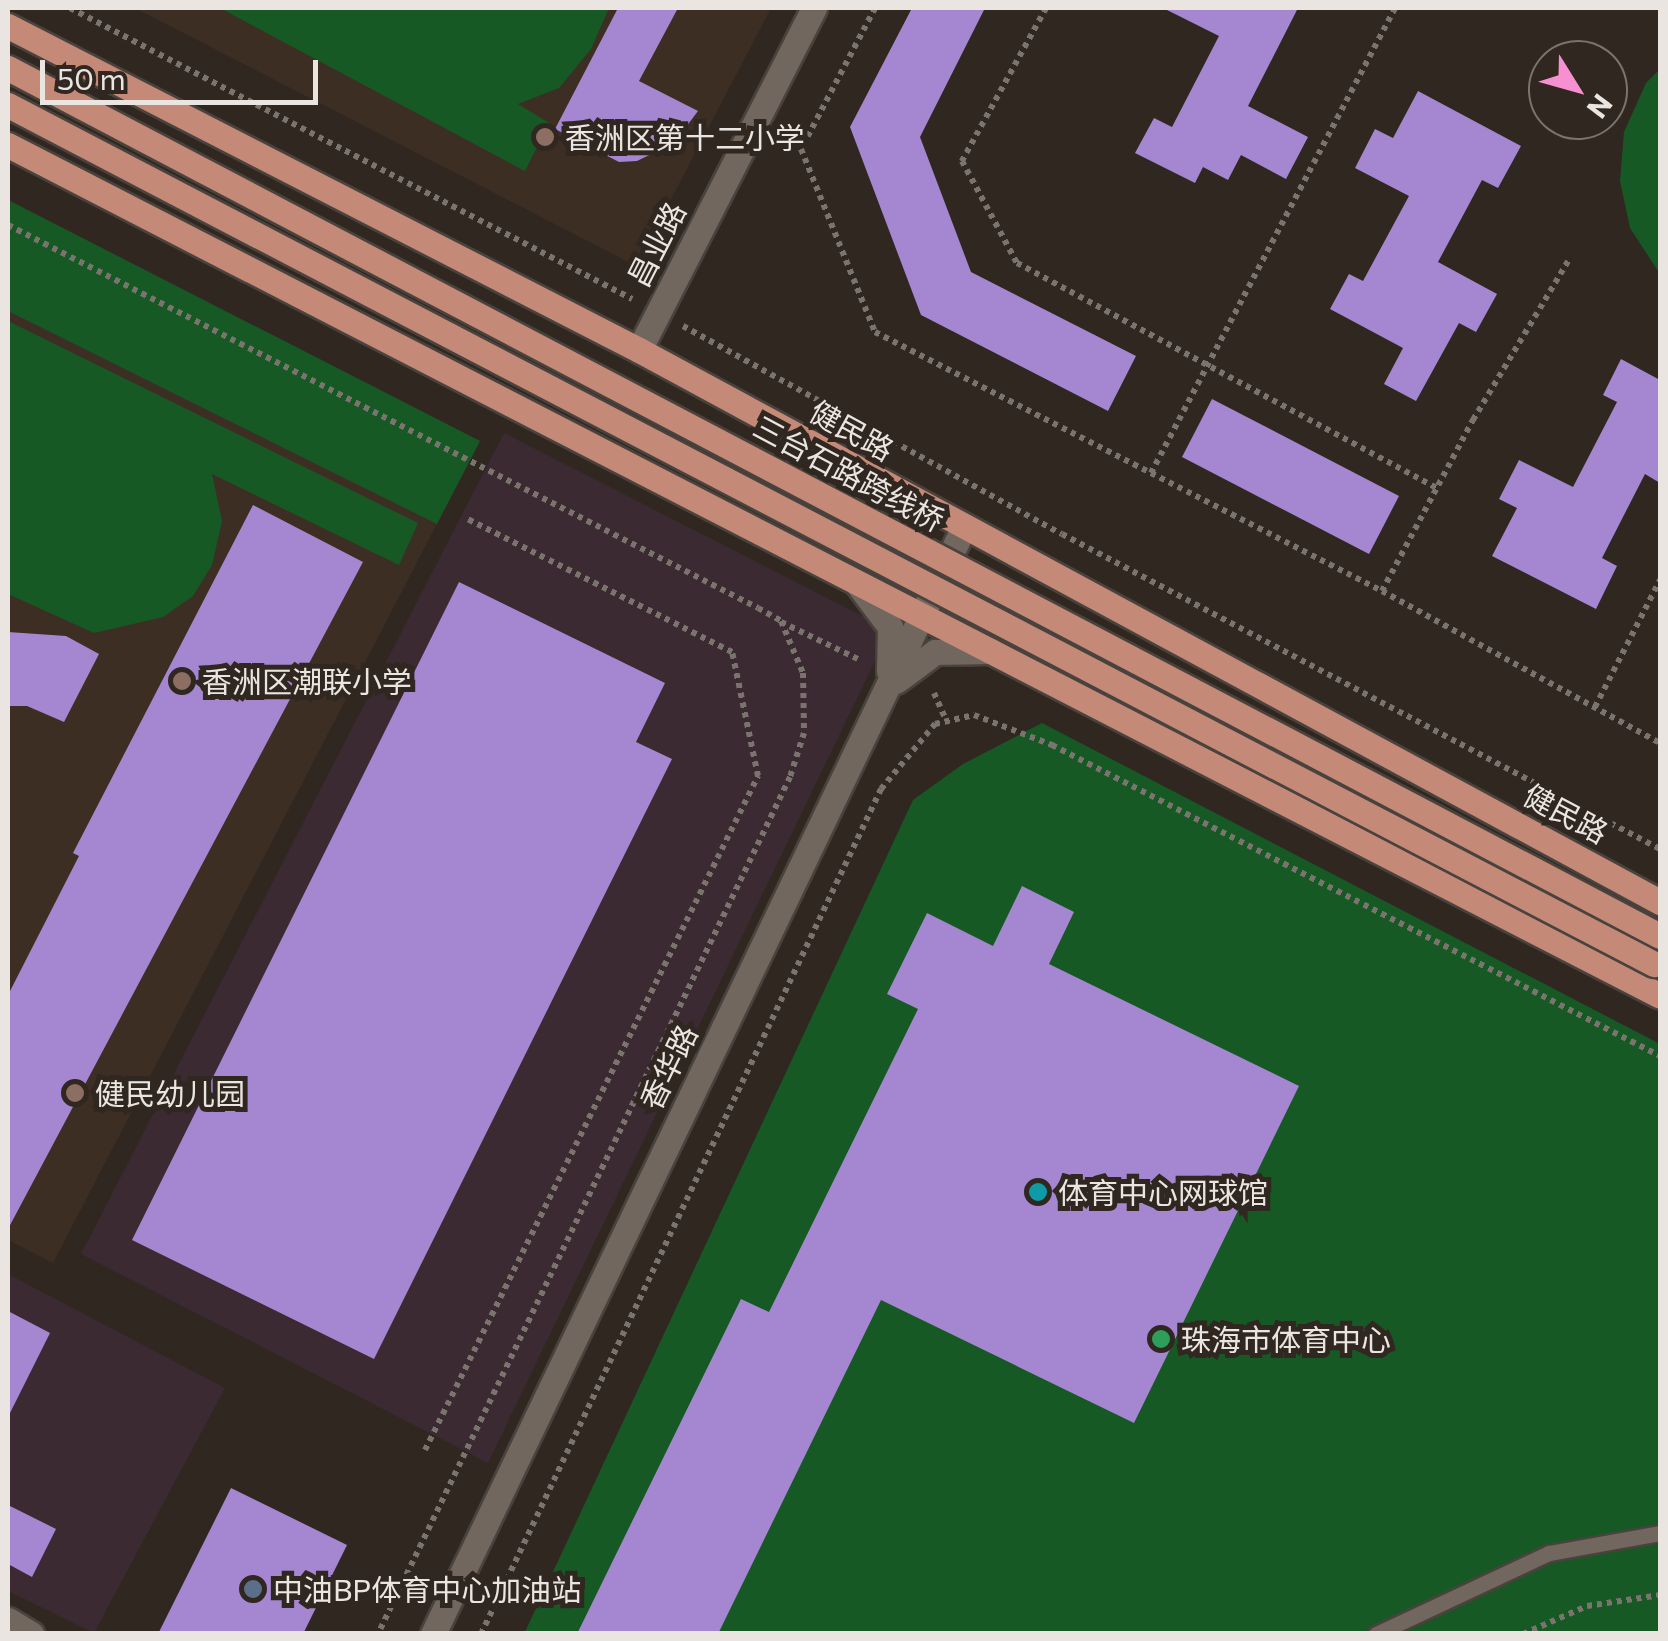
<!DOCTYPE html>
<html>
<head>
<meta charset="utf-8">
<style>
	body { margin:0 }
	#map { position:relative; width:1668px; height:1641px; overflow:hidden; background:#302720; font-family:Commissioner,"Noto Sans SC",sans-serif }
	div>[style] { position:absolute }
	.commercial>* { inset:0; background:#3c2a33 }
	.built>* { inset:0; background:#3d2e24 }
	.green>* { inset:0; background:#175924 }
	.building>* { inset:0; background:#a486d1 }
	.path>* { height:6px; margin-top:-3px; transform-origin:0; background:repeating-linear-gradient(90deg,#7b736e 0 5px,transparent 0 10px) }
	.roads { filter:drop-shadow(2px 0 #4a423d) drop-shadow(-2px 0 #4a423d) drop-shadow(0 2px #4a423d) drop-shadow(0 -2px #4a423d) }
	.lane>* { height:15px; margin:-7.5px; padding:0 7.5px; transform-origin:7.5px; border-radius:7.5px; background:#72675f }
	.street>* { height:25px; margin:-12.5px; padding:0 12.5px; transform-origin:12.5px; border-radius:12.5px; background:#72675f }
	.secondary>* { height:25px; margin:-12.5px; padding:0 12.5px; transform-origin:12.5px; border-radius:12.5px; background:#72675f }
	.primary>* { height:25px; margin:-12.5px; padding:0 12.5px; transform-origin:12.5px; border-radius:12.5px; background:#c58978 }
	.bridges { filter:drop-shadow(2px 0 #4a423d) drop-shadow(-2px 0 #4a423d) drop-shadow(0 2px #4a423d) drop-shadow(0 -2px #4a423d) }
	.primary-bridge>* { height:25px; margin:-12.5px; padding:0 12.5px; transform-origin:12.5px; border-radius:12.5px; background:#c58978 }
	.dots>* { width:28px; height:28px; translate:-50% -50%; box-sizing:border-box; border:5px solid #302720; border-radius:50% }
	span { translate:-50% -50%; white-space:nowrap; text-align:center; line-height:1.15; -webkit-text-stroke:10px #302720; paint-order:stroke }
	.poi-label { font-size:30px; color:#ebe5e1 }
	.left { translate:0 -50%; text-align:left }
	.street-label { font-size:30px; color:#ebe5e1 }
	.frame { position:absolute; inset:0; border:10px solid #ebe5e1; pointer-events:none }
	.north { position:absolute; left:1528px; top:40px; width:100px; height:100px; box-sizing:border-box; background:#302720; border:2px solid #7b736d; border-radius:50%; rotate:127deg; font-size:28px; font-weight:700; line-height:40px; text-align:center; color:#ebe5e1 }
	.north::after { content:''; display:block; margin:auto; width:35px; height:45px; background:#f690d0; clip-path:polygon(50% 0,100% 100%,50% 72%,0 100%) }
	.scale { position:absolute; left:40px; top:60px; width:278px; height:45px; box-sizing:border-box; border:5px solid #ebe5e1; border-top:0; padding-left:12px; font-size:30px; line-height:35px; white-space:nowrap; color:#ebe5e1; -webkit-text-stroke:8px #302720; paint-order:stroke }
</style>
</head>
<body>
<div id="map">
	<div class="commercial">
		<i style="clip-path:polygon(504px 433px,890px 630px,488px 1463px,81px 1254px)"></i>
		<i style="clip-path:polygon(8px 1274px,225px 1388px,94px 1633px,8px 1591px)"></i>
	</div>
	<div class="built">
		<i style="clip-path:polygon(135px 8px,771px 8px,636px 266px)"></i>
		<i style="clip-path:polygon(8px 200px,480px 441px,53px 1263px,8px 1240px)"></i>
	</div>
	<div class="green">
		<i style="clip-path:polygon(220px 8px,609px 8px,591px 49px,559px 88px,518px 104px,549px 123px,525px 171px)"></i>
		<i style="clip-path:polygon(1660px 69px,1660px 274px,1630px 228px,1620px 181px,1624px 132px,1646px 83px)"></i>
		<i style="clip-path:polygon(8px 200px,480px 441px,437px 524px,8px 311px)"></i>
		<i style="clip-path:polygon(8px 321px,418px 523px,399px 565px,212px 474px,222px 521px,212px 565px,193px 596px,163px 617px,94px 633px,8px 594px)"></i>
		<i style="clip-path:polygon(1042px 723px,1660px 1044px,1660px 1633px,524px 1634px,913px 800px,963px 764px)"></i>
	</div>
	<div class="building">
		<i style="clip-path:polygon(618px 8px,678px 8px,639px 81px,698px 111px,674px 143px,637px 161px,619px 162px,555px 129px)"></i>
		<i style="clip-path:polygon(912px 8px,985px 8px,920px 137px,971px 272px,1136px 356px,1108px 411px,921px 315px,850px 127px)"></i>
		<i style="clip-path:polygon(1163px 8px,1298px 8px,1248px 106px,1308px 137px,1286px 179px,1241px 155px,1228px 180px,1203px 167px,1195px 183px,1135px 153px,1154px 118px,1172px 127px,1219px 36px)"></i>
		<i style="clip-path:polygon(1418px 91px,1521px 146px,1498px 188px,1482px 180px,1438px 262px,1497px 294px,1476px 332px,1459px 323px,1416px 401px,1384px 384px,1403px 348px,1330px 309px,1349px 274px,1363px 281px,1409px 196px,1355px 168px,1375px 129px,1393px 138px)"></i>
		<i style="clip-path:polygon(1621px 359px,1660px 380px,1660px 483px,1645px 474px,1602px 558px,1617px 566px,1596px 609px,1492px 556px,1517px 508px,1499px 499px,1519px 460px,1573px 487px,1617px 402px,1603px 395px)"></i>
		<i style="clip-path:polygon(1212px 399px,1399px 496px,1369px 554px,1182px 457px)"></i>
		<i style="clip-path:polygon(253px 505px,363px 562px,8px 1229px,8px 995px,79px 856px,73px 853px)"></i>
		<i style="clip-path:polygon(459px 582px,665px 683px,636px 742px,672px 759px,374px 1359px,132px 1240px)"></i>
		<i style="clip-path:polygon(8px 632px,66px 636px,99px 654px,64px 722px,27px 706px,8px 706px)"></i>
		<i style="clip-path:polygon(1022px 886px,1074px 912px,1049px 964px,1299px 1086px,1134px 1423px,881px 1300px,718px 1634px,577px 1634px,741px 1299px,769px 1312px,918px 1009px,887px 994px,927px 913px,993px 946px)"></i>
		<i style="clip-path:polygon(8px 1311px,50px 1333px,8px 1417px)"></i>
		<i style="clip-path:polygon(231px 1488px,347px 1545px,303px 1634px,158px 1634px)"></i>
		<i style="clip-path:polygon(8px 1505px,56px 1529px,32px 1577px,8px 1564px)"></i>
	</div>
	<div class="path">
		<i style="left:70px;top:8px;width:633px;rotate:27.37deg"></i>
		<i style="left:875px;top:8px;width:159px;rotate:117.7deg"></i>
		<i style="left:801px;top:149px;width:197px;rotate:68deg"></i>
		<i style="left:875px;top:332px;width:569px;rotate:27.06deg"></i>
		<i style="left:1382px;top:591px;width:194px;rotate:-62deg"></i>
		<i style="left:1473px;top:420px;width:189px;rotate:-59.1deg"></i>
		<i style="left:1046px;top:8px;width:175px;rotate:118.8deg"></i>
		<i style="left:962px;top:161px;width:116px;rotate:61.7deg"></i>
		<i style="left:1017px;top:263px;width:476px;rotate:28.2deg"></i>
		<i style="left:8px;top:225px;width:842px;rotate:27.05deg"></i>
		<i style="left:758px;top:608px;width:26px;rotate:29deg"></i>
		<i style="left:781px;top:621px;width:56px;rotate:67.1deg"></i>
		<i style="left:803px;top:673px;width:60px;rotate:89deg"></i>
		<i style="left:804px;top:733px;width:46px;rotate:107.7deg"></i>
		<i style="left:790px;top:777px;width:951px;rotate:115.68deg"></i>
		<i style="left:683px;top:326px;width:432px;rotate:28.8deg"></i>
		<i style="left:1062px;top:534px;width:676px;rotate:27.78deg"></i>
		<i style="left:1151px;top:473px;width:525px;rotate:-62.31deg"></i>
		<i style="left:1382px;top:591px;width:317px;rotate:28.7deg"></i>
		<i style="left:781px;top:622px;width:88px;rotate:25.7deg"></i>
		<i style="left:934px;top:693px;width:30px;rotate:66deg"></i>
		<i style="left:1595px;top:707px;width:143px;rotate:-62.9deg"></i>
		<i style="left:425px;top:1450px;width:752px;rotate:-63.71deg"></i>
		<i style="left:758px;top:776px;width:127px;rotate:-101.8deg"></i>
		<i style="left:732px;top:652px;width:296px;rotate:-153.3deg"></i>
		<i style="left:481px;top:1634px;width:935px;rotate:-64.67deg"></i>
		<i style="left:881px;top:789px;width:85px;rotate:-50.3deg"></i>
		<i style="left:935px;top:724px;width:40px;rotate:-13deg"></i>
		<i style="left:974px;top:715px;width:84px;rotate:21deg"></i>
		<i style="left:1052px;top:745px;width:683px;rotate:27.09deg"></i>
		<i style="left:1523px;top:1634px;width:70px;rotate:-23.6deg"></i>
		<i style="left:1587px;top:1606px;width:74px;rotate:-8.6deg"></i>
	</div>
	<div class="roads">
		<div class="lane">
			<i style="left:1376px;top:1634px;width:191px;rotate:-25.1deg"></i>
			<i style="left:1549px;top:1553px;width:113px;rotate:-10.2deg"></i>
		</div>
		<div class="street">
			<i style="left:639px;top:350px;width:384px;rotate:-62.9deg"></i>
			<i style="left:8px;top:1620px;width:27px;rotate:31deg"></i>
		</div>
		<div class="secondary">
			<i style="left:857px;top:583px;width:55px;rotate:53.1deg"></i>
			<i style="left:890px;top:627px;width:44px;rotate:91.3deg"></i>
			<i style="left:896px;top:681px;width:49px;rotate:-36.6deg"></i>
			<i style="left:935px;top:652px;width:56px;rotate:-1deg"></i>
			<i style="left:433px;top:1634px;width:1226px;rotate:-64.38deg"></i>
		</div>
		<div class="primary">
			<i style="left:8px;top:26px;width:709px;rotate:27.18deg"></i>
			<i style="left:639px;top:350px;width:1161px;rotate:28.4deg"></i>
			<i style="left:8px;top:145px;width:1858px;rotate:27.25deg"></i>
		</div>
	</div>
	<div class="bridges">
		<div class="primary-bridge">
			<i style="left:8px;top:68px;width:1866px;rotate:27.72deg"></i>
			<i style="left:8px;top:105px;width:1857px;rotate:27.56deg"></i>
		</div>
	</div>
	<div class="dots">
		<i style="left:545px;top:137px;background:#8d6e63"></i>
		<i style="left:182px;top:681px;background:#8d6e63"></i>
		<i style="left:75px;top:1093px;background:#8d6e63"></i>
		<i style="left:1038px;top:1192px;background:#0f9aa8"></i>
		<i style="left:1161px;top:1339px;background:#2e9e5b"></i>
		<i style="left:253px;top:1589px;background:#5c6f8a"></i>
	</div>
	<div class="poi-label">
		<span class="left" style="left:565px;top:137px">香洲区第十二小学</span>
		<span class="left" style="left:202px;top:681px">香洲区潮联小学</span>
		<span class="left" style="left:95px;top:1093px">健民幼儿园</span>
		<span class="left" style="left:1058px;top:1192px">体育中心网球馆</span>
		<span class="left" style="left:1181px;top:1339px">珠海市体育中心</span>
		<span class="left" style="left:273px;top:1589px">中油BP体育中心加油站</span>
	</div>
	<div class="street-label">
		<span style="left:656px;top:244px;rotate:-63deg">昌业路</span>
		<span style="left:852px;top:430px;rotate:29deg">健民路</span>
		<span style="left:849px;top:473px;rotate:28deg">三台石路跨线桥</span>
		<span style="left:1566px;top:813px;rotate:28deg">健民路</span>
		<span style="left:668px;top:1067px;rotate:-64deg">香华路</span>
	</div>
	<div class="frame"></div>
	<div class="north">N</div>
	<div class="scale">50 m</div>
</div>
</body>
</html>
